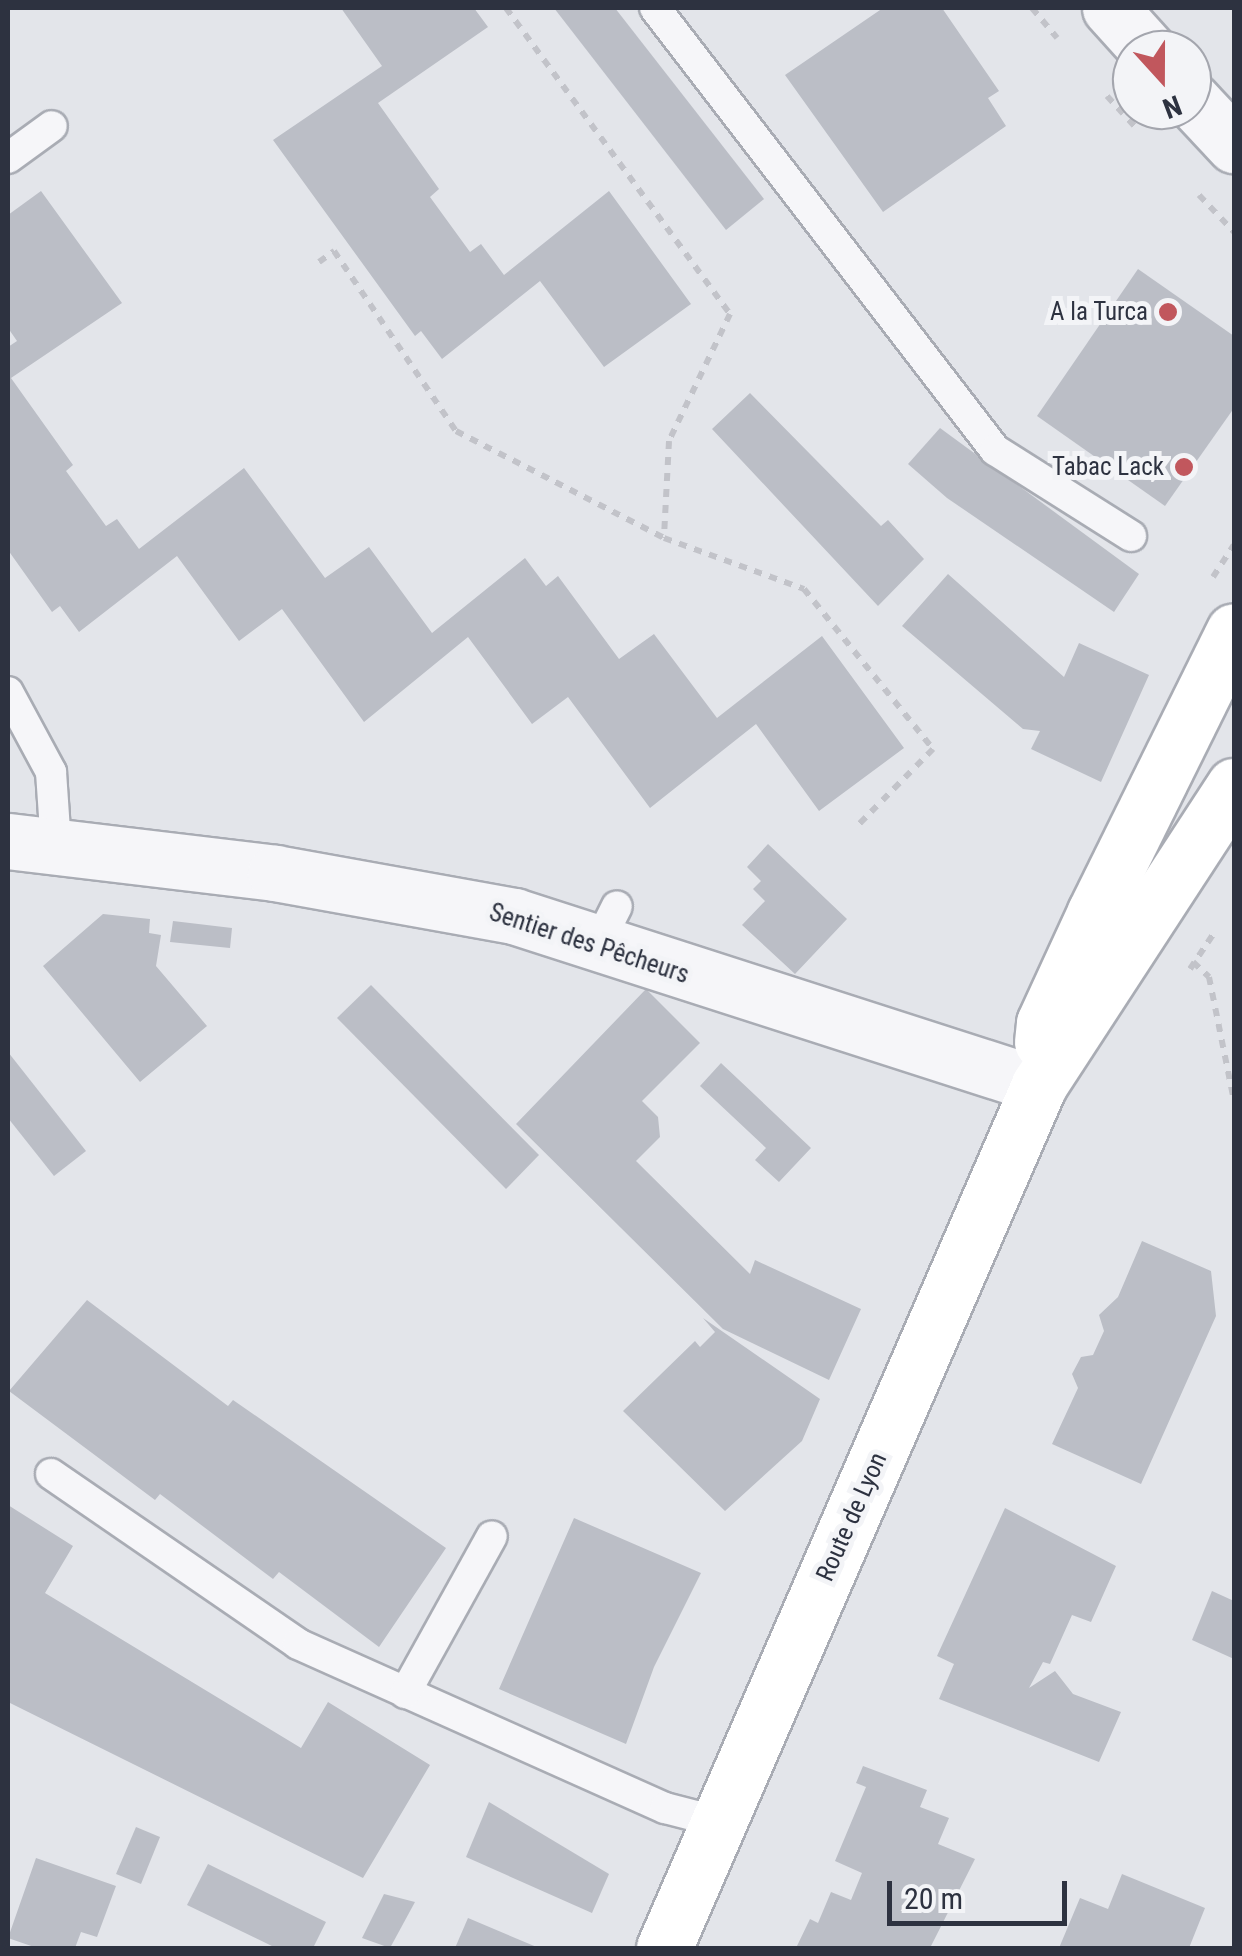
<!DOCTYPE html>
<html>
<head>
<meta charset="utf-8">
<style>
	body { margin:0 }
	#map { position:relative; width:1242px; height:1956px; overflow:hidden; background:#e3e5ea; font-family:"Roboto Condensed",sans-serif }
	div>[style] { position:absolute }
	.building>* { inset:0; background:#bbbec6 }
	.path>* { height:6px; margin-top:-3px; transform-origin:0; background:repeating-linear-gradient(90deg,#c2c3c9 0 8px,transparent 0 16px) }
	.roads { filter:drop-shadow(2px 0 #a9acb4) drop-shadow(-2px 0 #a9acb4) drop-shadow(0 2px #a9acb4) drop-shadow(0 -2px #a9acb4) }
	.lane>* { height:30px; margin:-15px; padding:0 15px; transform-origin:15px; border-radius:15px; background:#f6f6f9 }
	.street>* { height:55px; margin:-27.5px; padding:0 27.5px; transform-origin:27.5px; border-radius:27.5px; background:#f6f6f9 }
	.secondary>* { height:55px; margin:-27.5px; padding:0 27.5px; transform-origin:27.5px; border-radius:27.5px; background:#fff }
	.dots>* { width:28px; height:28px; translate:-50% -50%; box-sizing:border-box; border:5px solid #f3f4f7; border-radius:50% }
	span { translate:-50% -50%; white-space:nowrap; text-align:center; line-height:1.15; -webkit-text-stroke:10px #f3f4f7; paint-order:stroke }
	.poi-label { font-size:25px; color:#2d3240 }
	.right { translate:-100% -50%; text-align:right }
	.street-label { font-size:25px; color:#2d3240 }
	.frame { position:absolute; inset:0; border:10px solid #2d3240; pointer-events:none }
	.north { position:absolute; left:1112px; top:30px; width:100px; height:100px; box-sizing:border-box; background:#f3f4f7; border:2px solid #a4a6ae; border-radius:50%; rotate:159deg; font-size:28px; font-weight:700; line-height:40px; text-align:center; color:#2d3240 }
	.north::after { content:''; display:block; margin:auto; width:35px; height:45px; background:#c1575d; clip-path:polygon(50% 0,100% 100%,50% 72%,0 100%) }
	.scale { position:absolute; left:887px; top:1881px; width:180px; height:45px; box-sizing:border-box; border:5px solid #2d3240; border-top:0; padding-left:12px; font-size:30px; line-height:35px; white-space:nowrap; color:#2d3240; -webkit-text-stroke:8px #f3f4f7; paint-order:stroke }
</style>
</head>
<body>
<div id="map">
	<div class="building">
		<i style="clip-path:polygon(341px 8px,474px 8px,488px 27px,378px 103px,439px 189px,430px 197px,470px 252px,481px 244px,504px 275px,609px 191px,691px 304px,604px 367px,540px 281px,442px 359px,421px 331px,415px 336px,273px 140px,382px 66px)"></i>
		<i style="clip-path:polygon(554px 8px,615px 8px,764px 199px,726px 230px)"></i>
		<i style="clip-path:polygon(883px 8px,942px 8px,999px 91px,988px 98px,1006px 126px,883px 212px,785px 75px)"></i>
		<i style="clip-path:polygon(41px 191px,122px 303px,11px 378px,73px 465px,66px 471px,106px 526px,117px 519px,139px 549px,244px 468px,325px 578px,369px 547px,432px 633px,525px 558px,546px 586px,558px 576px,619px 659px,654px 634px,717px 718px,822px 636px,904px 748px,819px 811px,756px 724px,650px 808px,568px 697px,532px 724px,468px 637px,364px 722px,282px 609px,239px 641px,177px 556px,79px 632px,60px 606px,52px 612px,8px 550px,8px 347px,17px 341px,8px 328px,8px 215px)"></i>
		<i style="clip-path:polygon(1138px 269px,1234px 336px,1234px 408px,1165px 506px,1037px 416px)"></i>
		<i style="clip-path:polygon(750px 393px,881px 526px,888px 520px,924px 559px,878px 606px,712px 429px)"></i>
		<i style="clip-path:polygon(940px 428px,1139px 574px,1114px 612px,947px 498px,908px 464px)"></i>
		<i style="clip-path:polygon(948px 574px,1064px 677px,1079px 643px,1149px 675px,1101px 782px,1031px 749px,1040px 731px,1023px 729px,902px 626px)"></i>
		<i style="clip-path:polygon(768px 844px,847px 919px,795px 974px,742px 925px,765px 901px,753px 889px,761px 881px,747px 867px)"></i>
		<i style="clip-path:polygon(103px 914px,150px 919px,149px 933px,161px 935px,156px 966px,207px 1026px,140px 1082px,43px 966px)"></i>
		<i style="clip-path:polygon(173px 921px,232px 928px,230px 948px,170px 942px)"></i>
		<i style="clip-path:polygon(371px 985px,539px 1155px,506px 1189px,337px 1018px)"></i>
		<i style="clip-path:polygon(646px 989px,700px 1043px,642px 1101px,658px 1117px,660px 1137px,636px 1161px,750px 1274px,755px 1260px,861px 1309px,829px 1380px,723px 1329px,516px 1124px)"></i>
		<i style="clip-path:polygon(8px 1052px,86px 1151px,54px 1176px,8px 1118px)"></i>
		<i style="clip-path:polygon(721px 1063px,811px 1148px,779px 1182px,755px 1160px,766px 1148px,700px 1086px)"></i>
		<i style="clip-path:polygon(1142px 1241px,1211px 1271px,1216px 1316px,1141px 1484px,1052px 1444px,1078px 1388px,1072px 1374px,1081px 1357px,1093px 1355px,1104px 1331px,1099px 1315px,1118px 1297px)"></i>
		<i style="clip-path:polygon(87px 1300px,228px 1406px,233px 1400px,446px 1548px,379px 1647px,279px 1572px,273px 1579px,160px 1494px,155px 1500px,9px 1391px)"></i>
		<i style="clip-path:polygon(703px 1318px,820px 1399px,802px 1441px,725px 1511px,623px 1411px,695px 1341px,700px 1347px,715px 1332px)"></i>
		<i style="clip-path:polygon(8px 1505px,73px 1546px,45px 1593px,301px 1748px,328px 1702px,430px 1765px,363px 1878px,8px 1702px)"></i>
		<i style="clip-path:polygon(1005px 1508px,1116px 1566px,1091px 1622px,1072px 1615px,1050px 1664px,1043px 1662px,1029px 1688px,1055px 1671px,1073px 1694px,1121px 1712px,1099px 1762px,939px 1699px,954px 1664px,937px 1656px)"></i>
		<i style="clip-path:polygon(574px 1518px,701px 1573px,654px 1667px,626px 1744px,499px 1689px)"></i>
		<i style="clip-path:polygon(1212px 1591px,1234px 1601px,1234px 1659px,1192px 1640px)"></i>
		<i style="clip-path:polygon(863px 1766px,927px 1790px,920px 1807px,949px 1818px,938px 1844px,975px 1859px,930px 1948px,796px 1948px,810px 1919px,818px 1923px,831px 1892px,851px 1900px,862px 1873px,835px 1861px,866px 1787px,856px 1783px)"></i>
		<i style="clip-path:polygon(489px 1802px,609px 1874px,592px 1913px,466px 1857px)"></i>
		<i style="clip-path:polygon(136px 1827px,160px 1837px,141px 1884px,116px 1874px)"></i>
		<i style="clip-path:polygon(36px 1858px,116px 1886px,97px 1937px,81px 1932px,75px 1948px,37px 1948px,8px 1938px)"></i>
		<i style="clip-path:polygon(208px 1864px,326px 1922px,313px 1948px,276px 1948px,187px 1905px)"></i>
		<i style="clip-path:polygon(1122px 1874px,1205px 1908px,1189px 1948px,1059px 1948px,1080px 1898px,1108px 1909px)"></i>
		<i style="clip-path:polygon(384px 1894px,415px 1902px,390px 1948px,362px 1938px)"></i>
		<i style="clip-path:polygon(468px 1918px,539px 1948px,455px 1948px)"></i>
	</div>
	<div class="path">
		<i style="left:506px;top:8px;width:379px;rotate:53.8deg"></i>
		<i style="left:730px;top:314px;width:141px;rotate:115.7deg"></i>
		<i style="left:669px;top:441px;width:97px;rotate:93deg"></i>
		<i style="left:664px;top:538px;width:149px;rotate:20deg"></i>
		<i style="left:804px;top:589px;width:206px;rotate:51.1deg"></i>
		<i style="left:933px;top:749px;width:111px;rotate:134.6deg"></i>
		<i style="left:1032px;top:8px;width:39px;rotate:50deg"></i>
		<i style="left:1107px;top:96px;width:47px;rotate:47.6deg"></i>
		<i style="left:1199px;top:195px;width:51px;rotate:46.6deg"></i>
		<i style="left:319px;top:262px;width:19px;rotate:-36deg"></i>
		<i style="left:334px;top:251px;width:217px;rotate:55.9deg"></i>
		<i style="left:456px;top:431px;width:234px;rotate:27.2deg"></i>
		<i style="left:1213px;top:577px;width:38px;rotate:-57deg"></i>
		<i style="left:1193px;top:962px;width:22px;rotate:43deg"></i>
		<i style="left:1209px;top:977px;width:126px;rotate:78.6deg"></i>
		<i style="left:1190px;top:969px;width:43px;rotate:-56.3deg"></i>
	</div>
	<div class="roads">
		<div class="lane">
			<i style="left:655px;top:8px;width:558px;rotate:52.43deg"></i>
			<i style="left:995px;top:450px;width:161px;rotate:32.3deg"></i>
			<i style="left:8px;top:158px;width:54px;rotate:-36deg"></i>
			<i style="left:8px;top:692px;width:91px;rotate:61.7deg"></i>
			<i style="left:51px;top:772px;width:73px;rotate:86.1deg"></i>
			<i style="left:598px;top:944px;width:42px;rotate:-63.4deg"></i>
			<i style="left:51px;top:1474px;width:300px;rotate:34.5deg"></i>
			<i style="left:298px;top:1644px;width:402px;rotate:24.1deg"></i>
			<i style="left:665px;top:1808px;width:56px;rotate:14.5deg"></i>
			<i style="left:405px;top:1693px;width:179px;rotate:-61deg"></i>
		</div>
		<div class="street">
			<i style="left:1110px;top:8px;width:57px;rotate:47.9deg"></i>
			<i style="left:1192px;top:100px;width:62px;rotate:47deg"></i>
			<i style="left:8px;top:841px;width:269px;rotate:6.8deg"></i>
			<i style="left:275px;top:873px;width:243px;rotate:10.2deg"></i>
			<i style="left:514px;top:916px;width:552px;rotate:17.84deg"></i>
		</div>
		<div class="secondary">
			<i style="left:1042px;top:1042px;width:19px;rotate:-84deg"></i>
			<i style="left:1044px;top:1023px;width:122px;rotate:-65.3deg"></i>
			<i style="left:1095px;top:912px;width:313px;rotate:-63.7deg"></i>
			<i style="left:664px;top:1948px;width:941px;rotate:-66.51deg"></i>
			<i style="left:1039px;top:1085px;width:357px;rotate:-56.9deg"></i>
		</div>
	</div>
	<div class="dots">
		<i style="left:1168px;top:312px;background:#c1575d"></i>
		<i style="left:1184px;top:467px;background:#c1575d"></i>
	</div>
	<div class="poi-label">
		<span class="right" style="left:1148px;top:312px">A la Turca</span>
		<span class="right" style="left:1164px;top:467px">Tabac Lack</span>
	</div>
	<div class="street-label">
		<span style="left:589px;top:944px;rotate:18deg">Sentier des Pêcheurs</span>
		<span style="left:852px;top:1517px;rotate:-66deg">Route de Lyon</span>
	</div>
	<div class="frame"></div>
	<div class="north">N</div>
	<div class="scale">20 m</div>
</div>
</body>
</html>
